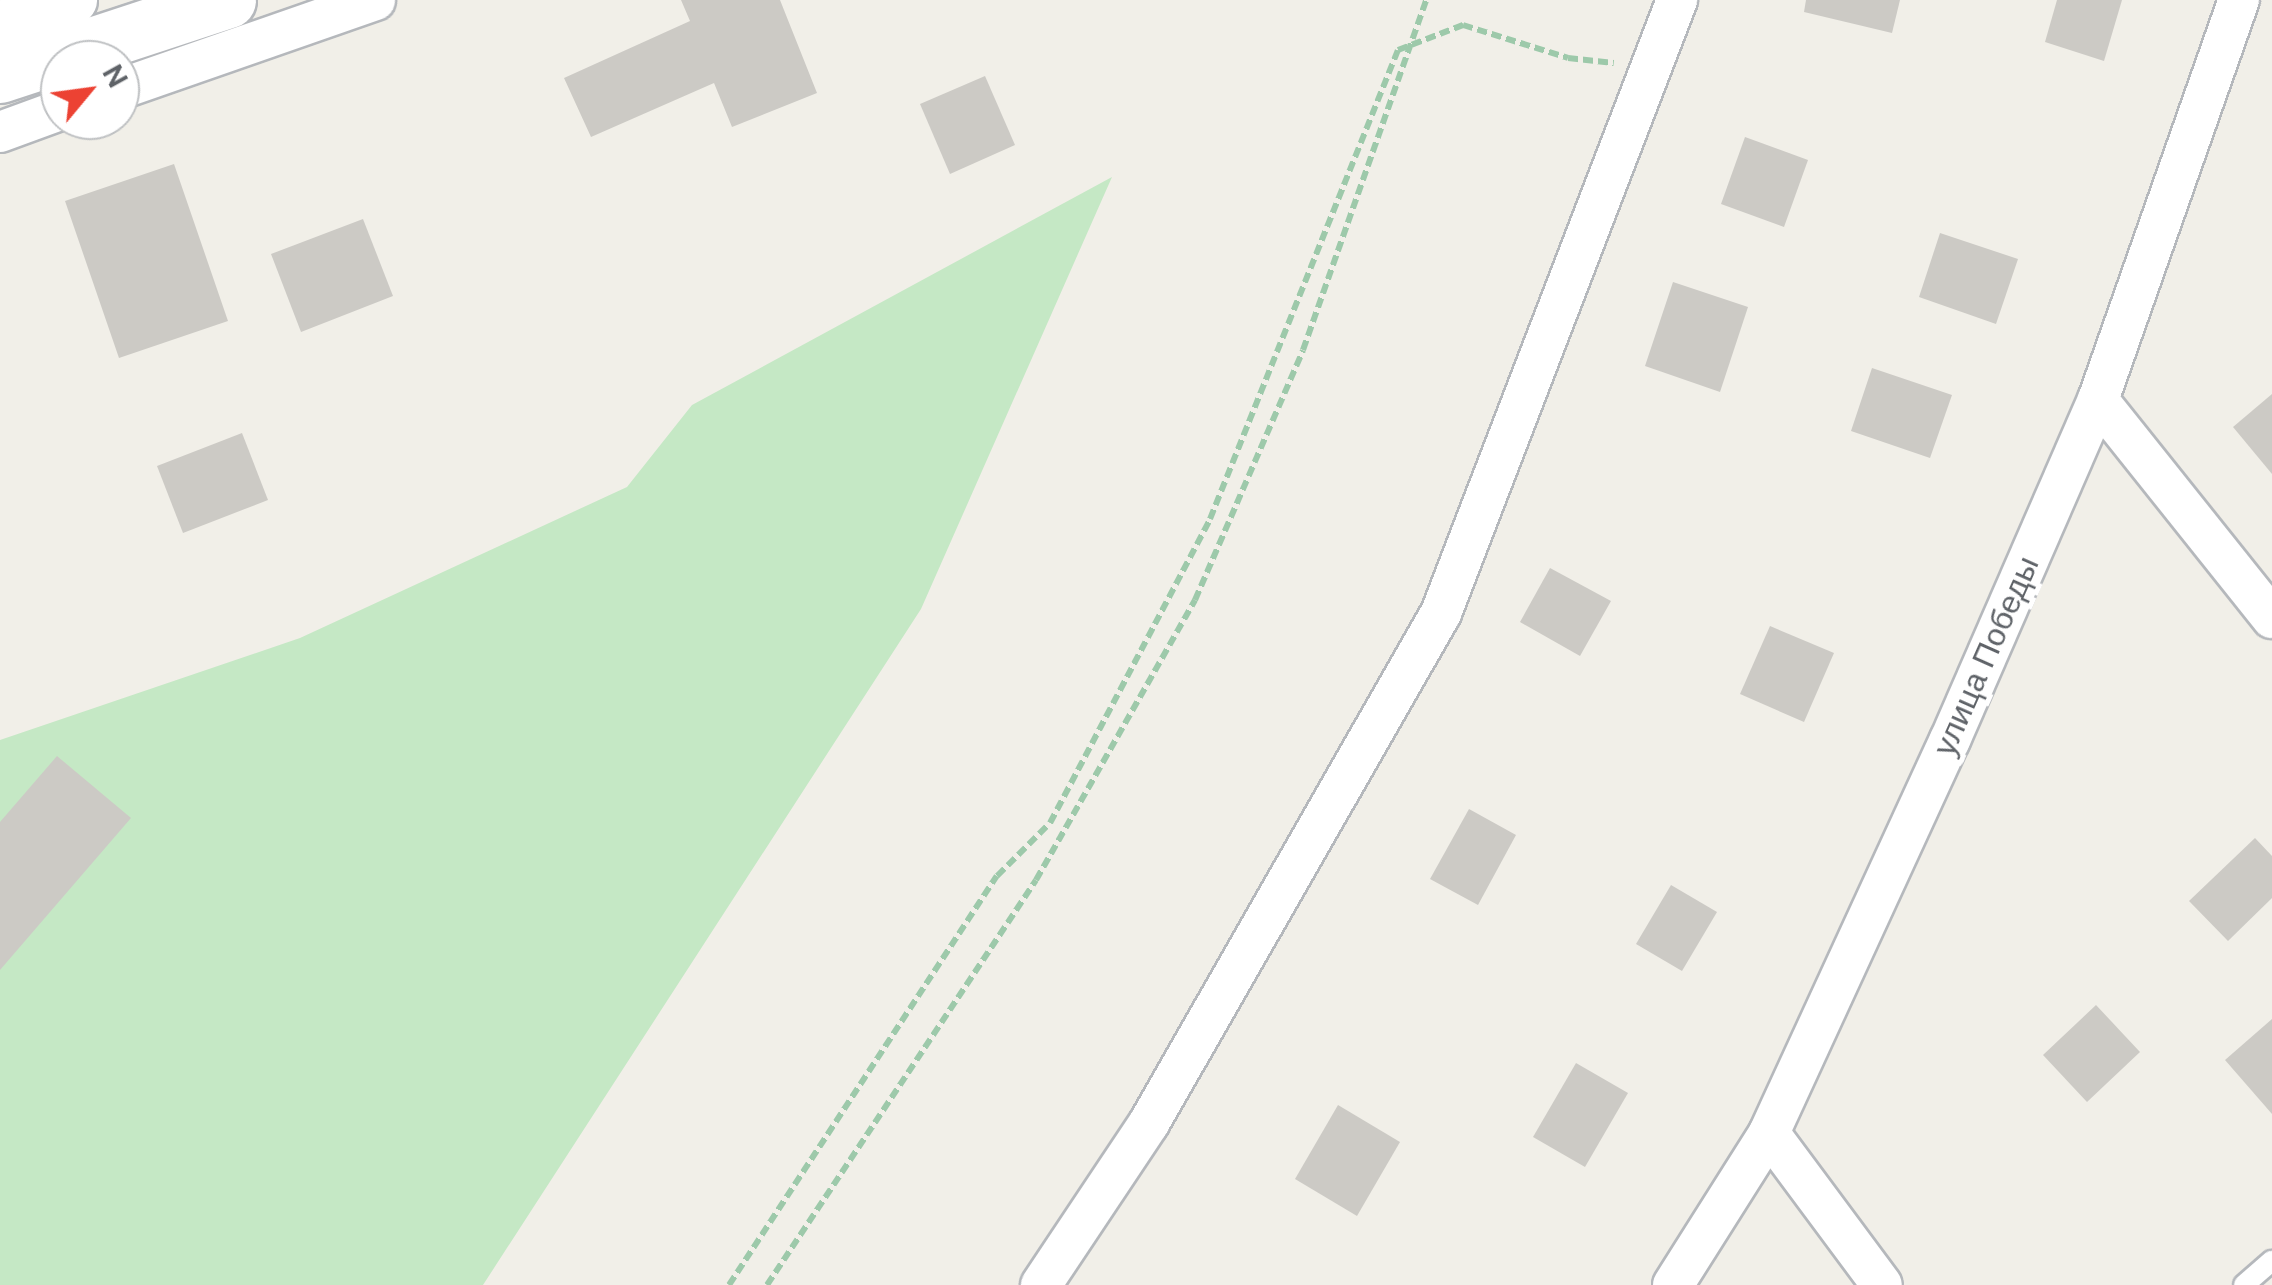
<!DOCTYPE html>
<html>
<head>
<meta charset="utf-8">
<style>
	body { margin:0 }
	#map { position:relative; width:2272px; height:1285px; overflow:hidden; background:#f1efe8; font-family:"DM Sans",sans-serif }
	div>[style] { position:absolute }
	.green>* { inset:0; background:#c5e8c5 }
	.building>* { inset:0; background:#cccac5 }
	.path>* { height:6px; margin-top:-3px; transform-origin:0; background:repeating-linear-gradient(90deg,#9dc9aa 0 10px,transparent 0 15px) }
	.roads { filter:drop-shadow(2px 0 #b5b8bc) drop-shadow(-2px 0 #b5b8bc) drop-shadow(0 2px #b5b8bc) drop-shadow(0 -2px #b5b8bc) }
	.service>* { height:20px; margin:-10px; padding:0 10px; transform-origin:10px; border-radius:10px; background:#fff }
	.minor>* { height:40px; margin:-20px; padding:0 20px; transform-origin:20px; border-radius:20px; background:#fff }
	.tertiary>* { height:50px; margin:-25px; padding:0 25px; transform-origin:25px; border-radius:25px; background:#fff }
	.secondary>* { height:55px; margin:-27.5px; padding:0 27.5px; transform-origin:27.5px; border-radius:27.5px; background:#fff }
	span { translate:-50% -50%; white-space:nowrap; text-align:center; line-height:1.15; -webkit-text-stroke:10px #fff; paint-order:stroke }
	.street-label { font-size:32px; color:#5f6368 }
	.north { position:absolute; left:40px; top:40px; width:100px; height:100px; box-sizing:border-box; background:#fff; border:2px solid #bfc1c3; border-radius:50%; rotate:61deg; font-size:28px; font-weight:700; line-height:40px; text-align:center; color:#5f6368 }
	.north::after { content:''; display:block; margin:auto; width:35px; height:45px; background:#ec4233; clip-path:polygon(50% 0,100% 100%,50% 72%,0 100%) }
</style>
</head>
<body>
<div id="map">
	<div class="green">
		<i style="clip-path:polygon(1112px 177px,921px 609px,483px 1285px,0 1285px,0 740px,300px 638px,627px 487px,692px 405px)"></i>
	</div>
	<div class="building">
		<i style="clip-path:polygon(681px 0,780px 0,817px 93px,732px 127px,714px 83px,591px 137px,564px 78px,690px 21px)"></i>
		<i style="clip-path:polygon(1806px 0,1900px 0,1892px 33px,1804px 12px)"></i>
		<i style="clip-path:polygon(2057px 0,2122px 0,2104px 61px,2045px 42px)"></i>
		<i style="clip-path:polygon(985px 76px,1015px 145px,950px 174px,920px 104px)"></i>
		<i style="clip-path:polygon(1745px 137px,1808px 160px,1784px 227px,1721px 204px)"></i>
		<i style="clip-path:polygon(174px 164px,228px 321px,119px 358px,65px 201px)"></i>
		<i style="clip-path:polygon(363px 219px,393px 296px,301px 332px,271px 254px)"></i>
		<i style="clip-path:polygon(1940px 233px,2018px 259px,1996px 324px,1919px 297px)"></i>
		<i style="clip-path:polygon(1673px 282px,1748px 307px,1720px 392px,1645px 366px)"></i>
		<i style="clip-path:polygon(1872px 368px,1952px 395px,1930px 458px,1851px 431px)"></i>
		<i style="clip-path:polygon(2272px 394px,2272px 474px,2233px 427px)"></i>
		<i style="clip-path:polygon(242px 433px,268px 500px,183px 533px,157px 466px)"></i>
		<i style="clip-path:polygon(1550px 568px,1611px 601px,1580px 656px,1520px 622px)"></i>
		<i style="clip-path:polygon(1770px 626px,1834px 653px,1804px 722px,1740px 694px)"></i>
		<i style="clip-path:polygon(57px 756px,131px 818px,0 970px,0 822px)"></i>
		<i style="clip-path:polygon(1469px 809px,1516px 835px,1478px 905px,1430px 879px)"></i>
		<i style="clip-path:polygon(2255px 838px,2272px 856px,2272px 898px,2228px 941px,2189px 901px)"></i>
		<i style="clip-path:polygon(1671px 885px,1717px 912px,1682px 971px,1636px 944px)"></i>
		<i style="clip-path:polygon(2096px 1005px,2140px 1052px,2087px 1102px,2043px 1055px)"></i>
		<i style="clip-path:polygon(2272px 1019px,2272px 1114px,2225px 1060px)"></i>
		<i style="clip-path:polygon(1576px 1063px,1628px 1093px,1585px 1167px,1533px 1137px)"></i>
		<i style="clip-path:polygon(1338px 1105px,1400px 1142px,1357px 1216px,1295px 1179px)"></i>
	</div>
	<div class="path">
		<i style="left:729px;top:1285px;width:489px;rotate:-56.8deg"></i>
		<i style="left:997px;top:876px;width:75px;rotate:-45deg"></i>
		<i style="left:1050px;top:823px;width:344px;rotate:-62.2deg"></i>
		<i style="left:1210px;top:519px;width:505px;rotate:-68.16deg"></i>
		<i style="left:1398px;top:50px;width:70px;rotate:-21deg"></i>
		<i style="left:1463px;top:25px;width:110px;rotate:17.4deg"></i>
		<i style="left:1568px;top:58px;width:46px;rotate:6.2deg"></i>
		<i style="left:767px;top:1285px;width:486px;rotate:-56.4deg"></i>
		<i style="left:1036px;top:880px;width:322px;rotate:-60.4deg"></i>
		<i style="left:1195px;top:600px;width:272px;rotate:-66.6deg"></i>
		<i style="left:1303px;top:350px;width:371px;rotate:-70.6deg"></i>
	</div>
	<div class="roads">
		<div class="service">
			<i style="left:2244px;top:1285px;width:37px;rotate:-41deg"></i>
		</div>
		<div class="minor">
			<i style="left:120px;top:89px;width:270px;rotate:-19.2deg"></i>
			<i style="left:0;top:132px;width:64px;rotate:-20.1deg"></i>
			<i style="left:2098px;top:400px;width:279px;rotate:51.4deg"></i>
			<i style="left:1769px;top:1133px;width:189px;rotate:53.4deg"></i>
			<i style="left:1041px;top:1285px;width:195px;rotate:-56.3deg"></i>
			<i style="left:1149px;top:1123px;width:588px;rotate:-60.21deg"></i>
			<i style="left:1441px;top:613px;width:657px;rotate:-68.94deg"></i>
			<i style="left:1673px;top:1285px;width:180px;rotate:-57.7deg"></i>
			<i style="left:1769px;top:1133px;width:433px;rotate:-65.3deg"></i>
			<i style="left:1950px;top:740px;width:371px;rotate:-66.5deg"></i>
			<i style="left:2098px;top:400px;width:424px;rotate:-70.6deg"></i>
		</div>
		<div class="tertiary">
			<i style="left:0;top:27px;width:77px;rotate:-20.6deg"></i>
		</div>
		<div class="secondary">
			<i style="left:0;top:75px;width:240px;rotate:-18.2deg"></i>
		</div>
	</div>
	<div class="street-label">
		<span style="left:1986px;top:656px;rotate:-66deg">улица Победы</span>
	</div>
	<div class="north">N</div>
</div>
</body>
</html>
